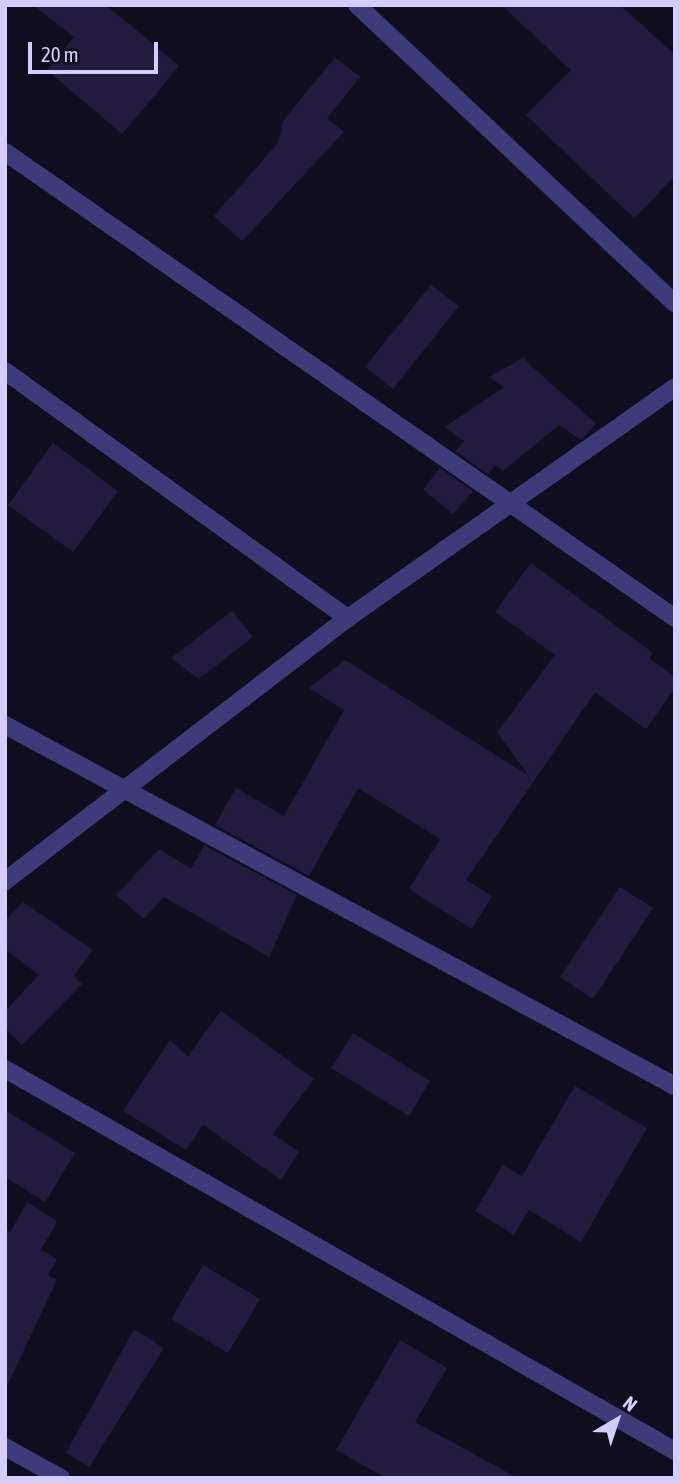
<!DOCTYPE html>
<html>
<head>
<meta charset="utf-8">
<style>
	body { margin:0 }
	#map { position:relative; width:680px; height:1483px; overflow:hidden; background:#100d1e; font-family:"Asap Condensed",sans-serif }
	div>[style] { position:absolute }
	.building>* { inset:0; background:#221b3d }
	.minor>* { height:18px; margin:-9px; padding:0 9px; transform-origin:9px; border-radius:9px; background:#3e3b7a }
	span { translate:-50% -50%; white-space:nowrap; text-align:center; line-height:1.15; -webkit-text-stroke:7px #100d1e; paint-order:stroke }
	.frame { position:absolute; inset:0; border:7px solid #d3cdfc; pointer-events:none }
	.north { position:absolute; left:582px; top:1385px; width:70px; height:70px; -webkit-text-stroke:5px #100d1e; paint-order:stroke; rotate:39deg; font-size:19px; font-weight:700; line-height:28px; text-align:center; color:#d3cdfc }
	.north::after { content:''; display:block; margin:auto; width:24px; height:32px; background:#d3cdfc; clip-path:polygon(50% 0,100% 100%,50% 72%,0 100%) }
	.scale { position:absolute; left:28px; top:42px; width:130px; height:32px; box-sizing:border-box; border:4px solid #d3cdfc; border-top:0; padding-left:9px; font-size:21px; line-height:24px; white-space:nowrap; color:#d3cdfc; -webkit-text-stroke:5px #100d1e; paint-order:stroke }
</style>
</head>
<body>
<div id="map">
	<div class="building">
		<i style="clip-path:polygon(33px 5px,106px 5px,179px 66px,122px 134px,47px 70px,74px 37px)"></i>
		<i style="clip-path:polygon(501px 5px,620px 5px,675px 55px,675px 176px,634px 218px,526px 115px,571px 70px)"></i>
		<i style="clip-path:polygon(335px 57px,360px 77px,327px 118px,344px 132px,242px 241px,214px 216px,278px 143px,283px 121px)"></i>
		<i style="clip-path:polygon(431px 285px,459px 306px,393px 389px,365px 367px)"></i>
		<i style="clip-path:polygon(523px 358px,596px 424px,581px 440px,559px 425px,503px 471px,495px 465px,488px 474px,455px 451px,464px 441px,445px 427px,504px 387px,489px 377px)"></i>
		<i style="clip-path:polygon(53px 443px,118px 491px,73px 552px,8px 505px)"></i>
		<i style="clip-path:polygon(440px 468px,473px 491px,453px 514px,423px 489px)"></i>
		<i style="clip-path:polygon(531px 563px,653px 653px,649px 658px,675px 677px,675px 688px,646px 729px,595px 692px,466px 880px,492px 896px,472px 929px,409px 889px,440px 839px,358px 788px,309px 876px,215px 825px,236px 788px,284px 816px,344px 710px,309px 688px,345px 660px,529px 776px,497px 732px,555px 655px,495px 612px)"></i>
		<i style="clip-path:polygon(232px 611px,253px 637px,199px 679px,171px 658px)"></i>
		<i style="clip-path:polygon(204px 845px,297px 895px,269px 957px,164px 897px,144px 919px,116px 895px,159px 849px,191px 869px)"></i>
		<i style="clip-path:polygon(620px 887px,653px 908px,593px 999px,560px 977px)"></i>
		<i style="clip-path:polygon(23px 902px,93px 950px,74px 976px,82px 984px,22px 1045px,5px 1028px,5px 1011px,39px 975px,5px 949px,5px 921px)"></i>
		<i style="clip-path:polygon(221px 1011px,314px 1079px,273px 1134px,299px 1152px,281px 1180px,203px 1125px,186px 1150px,123px 1111px,170px 1040px,188px 1056px)"></i>
		<i style="clip-path:polygon(353px 1033px,430px 1081px,409px 1116px,331px 1068px)"></i>
		<i style="clip-path:polygon(575px 1086px,647px 1128px,581px 1242px,529px 1210px,514px 1235px,475px 1211px,503px 1165px,522px 1176px)"></i>
		<i style="clip-path:polygon(5px 1110px,75px 1153px,45px 1202px,5px 1177px)"></i>
		<i style="clip-path:polygon(27px 1202px,57px 1221px,41px 1250px,57px 1259px,48px 1275px,57px 1280px,5px 1390px,5px 1229px,10px 1232px)"></i>
		<i style="clip-path:polygon(203px 1265px,260px 1299px,228px 1353px,171px 1319px)"></i>
		<i style="clip-path:polygon(134px 1329px,164px 1348px,89px 1467px,66px 1453px)"></i>
		<i style="clip-path:polygon(400px 1340px,447px 1368px,415px 1422px,518px 1478px,386px 1478px,336px 1450px)"></i>
	</div>
	<div class="minor">
		<i style="left:357px;top:5px;width:436px;rotate:43.2deg"></i>
		<i style="left:5px;top:152px;width:816px;rotate:34.82deg"></i>
		<i style="left:5px;top:371px;width:423px;rotate:35.8deg"></i>
		<i style="left:5px;top:725px;width:761px;rotate:28.32deg"></i>
		<i style="left:5px;top:881px;width:432px;rotate:-37.5deg"></i>
		<i style="left:348px;top:618px;width:400px;rotate:-35.2deg"></i>
		<i style="left:5px;top:1069px;width:771px;rotate:29.69deg"></i>
		<i style="left:5px;top:1447px;width:64px;rotate:29deg"></i>
	</div>
	<div class="frame"></div>
	<div class="north">N</div>
	<div class="scale">20 m</div>
</div>
</body>
</html>
